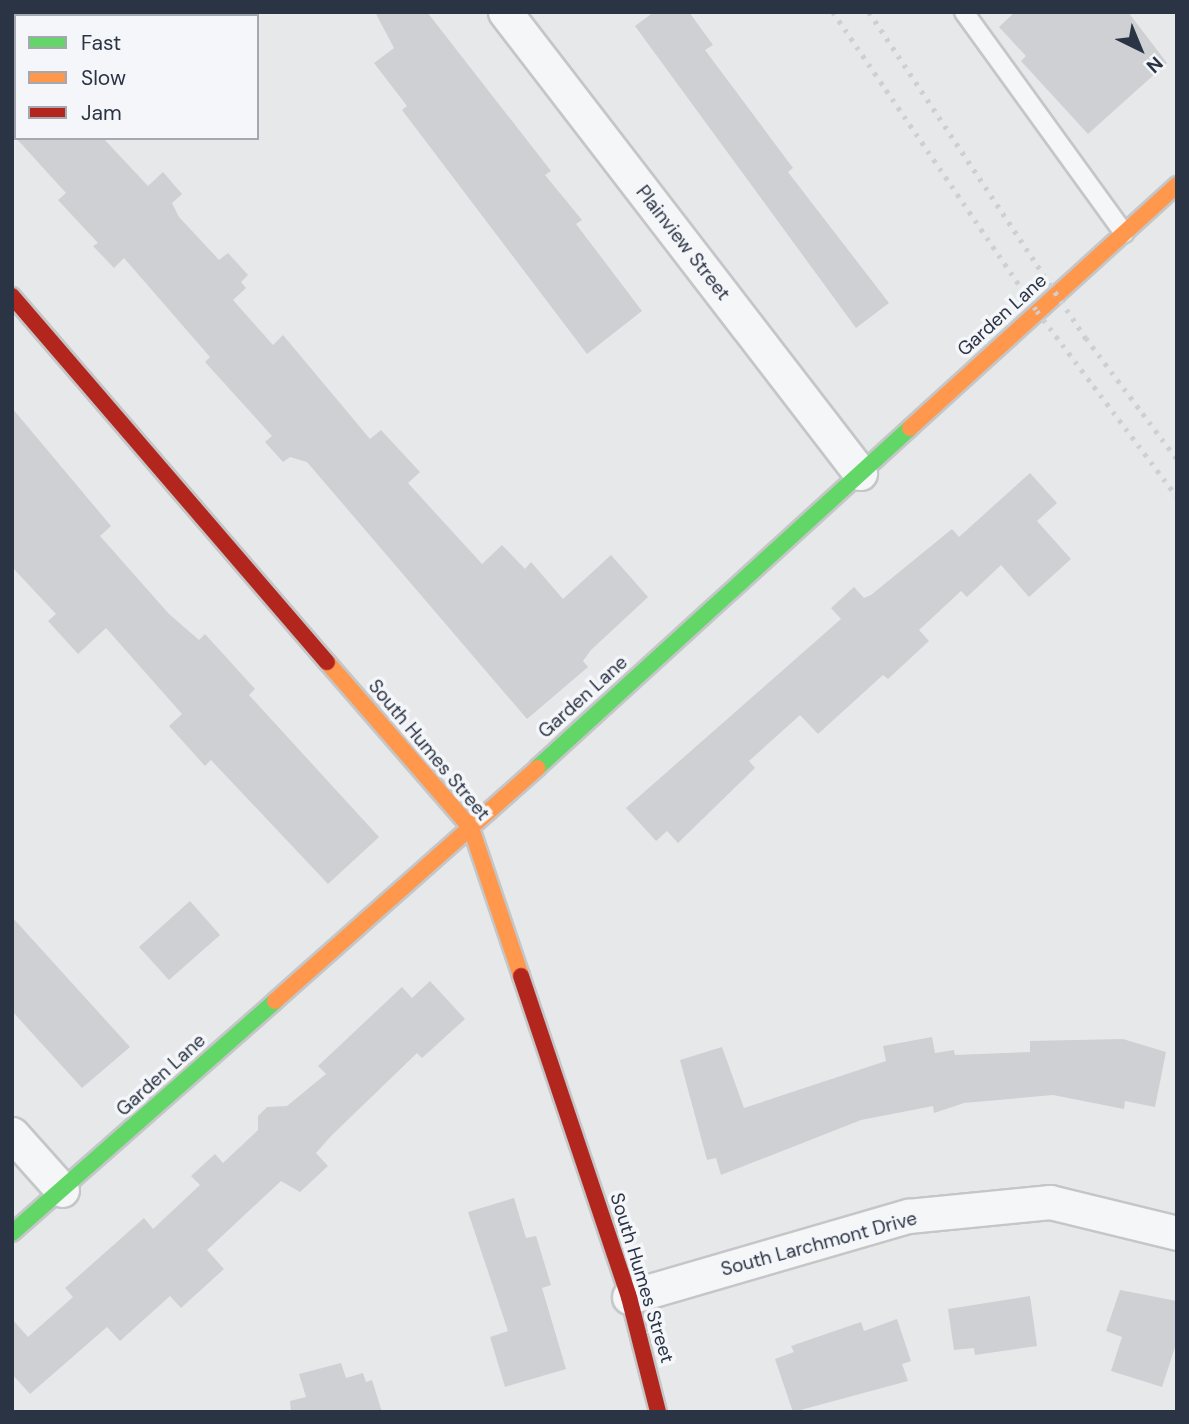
<!DOCTYPE html>
<html>
<head>
<meta charset="utf-8">
<style>
	body { margin:0 }
	#map { position:relative; width:1189px; height:1424px; overflow:hidden; background:#e6e8ea; font-family:"DM Sans",sans-serif }
	div>[style] { position:absolute }
	.building>* { inset:0; background:#ced0d3 }
	.roads { filter:drop-shadow(2px 0 #c4c6c8) drop-shadow(-2px 0 #c4c6c8) drop-shadow(0 2px #c4c6c8) drop-shadow(0 -2px #c4c6c8) }
	.lane>* { height:18px; margin:-9px; padding:0 9px; transform-origin:9px; border-radius:9px; background:#f5f6f7 }
	.street>* { height:33px; margin:-16.5px; padding:0 16.5px; transform-origin:16.5px; border-radius:16.5px; background:#f5f6f7 }
	.fast>* { height:16px; margin:-8px; padding:0 8px; transform-origin:8px; border-radius:8px; background:#63d668 }
	.slow>* { height:16px; margin:-8px; padding:0 8px; transform-origin:8px; border-radius:8px; background:#ff974d }
	.jam>* { height:16px; margin:-8px; padding:0 8px; transform-origin:8px; border-radius:8px; background:#b3261e }
	.rail>* { height:5px; margin-top:-2.5px; transform-origin:0; background:repeating-linear-gradient(90deg,#cecfd2 0 3.5px,transparent 0 10.5px) }
	span { translate:-50% -50%; white-space:nowrap; text-align:center; line-height:1.15; -webkit-text-stroke:7px #f4f6f9; paint-order:stroke }
	.street-label { font-size:19px; color:#2b3445 }
	.frame { position:absolute; inset:0; border:14px solid #2b3445; pointer-events:none }
	.legend { position:absolute; left:14px; top:14px; width:245px; height:126px; box-sizing:border-box; background:#f4f6f9; border:2px solid #a4a8b1; margin:0; padding:9px 12px; list-style:none; font-size:21px; color:#2b3445 }
	.legend li { display:flex; align-items:center; gap:14px; height:35px }
	.legend b { width:35px; border:2px solid #a4a8b1 }
	.north { position:absolute; left:1105px; top:14px; width:70px; height:70px; -webkit-text-stroke:5px #f4f6f9; paint-order:stroke; rotate:137deg; font-size:19px; font-weight:700; line-height:28px; text-align:center; color:#2b3445 }
	.north::after { content:''; display:block; margin:auto; width:24px; height:32px; background:#2b3445; clip-path:polygon(50% 0,100% 100%,50% 72%,0 100%) }
</style>
</head>
<body>
<div id="map">
	<div class="building">
		<i style="clip-path:polygon(375px 12px,427px 12px,551px 171px,545px 175px,582px 220px,576px 224px,642px 311px,587px 354px,402px 110px,407px 106px,374px 63px,394px 48px)"></i>
		<i style="clip-path:polygon(654px 12px,689px 12px,713px 45px,705px 50px,793px 168px,788px 172px,889px 303px,856px 328px,635px 26px)"></i>
		<i style="clip-path:polygon(1015px 12px,1128px 12px,1167px 63px,1088px 134px,1021px 61px,1026px 56px,999px 27px)"></i>
		<i style="clip-path:polygon(16px 138px,103px 138px,148px 186px,163px 172px,182px 194px,172px 203px,179px 217px,219px 260px,228px 253px,248px 275px,241px 282px,246px 288px,233px 300px,273px 345px,283px 335px,370px 439px,381px 430px,420px 472px,408px 483px,482px 564px,502px 545px,525px 569px,531px 562px,563px 599px,611px 555px,648px 597px,591px 650px,583px 661px,588px 667px,527px 719px,307px 462px,290px 457px,283px 462px,265px 442px,272px 436px,205px 362px,210px 357px,124px 258px,114px 268px,93px 246px,98px 243px,58px 200px,66px 193px)"></i>
		<i style="clip-path:polygon(12px 408px,111px 526px,100px 536px,169px 614px,199px 640px,205px 634px,255px 689px,249px 695px,379px 837px,328px 884px,211px 760px,205px 766px,169px 726px,182px 714px,106px 628px,78px 654px,48px 621px,56px 614px,12px 567px)"></i>
		<i style="clip-path:polygon(1030px 473px,1057px 503px,1037px 521px,1071px 559px,1029px 597px,1001px 565px,967px 597px,961px 591px,919px 630px,929px 641px,888px 679px,883px 675px,818px 734px,800px 715px,749px 761px,755px 768px,678px 843px,667px 831px,656px 841px,626px 808px,841px 619px,831px 608px,854px 587px,864px 598px,871px 595px,952px 529px,959px 537px)"></i>
		<i style="clip-path:polygon(190px 901px,220px 935px,169px 980px,139px 947px)"></i>
		<i style="clip-path:polygon(12px 917px,130px 1047px,82px 1088px,12px 1011px)"></i>
		<i style="clip-path:polygon(430px 981px,465px 1019px,422px 1058px,417px 1053px,331px 1136px,316px 1153px,328px 1166px,300px 1192px,281px 1181px,207px 1250px,224px 1269px,181px 1308px,170px 1296px,120px 1341px,107px 1327px,30px 1394px,12px 1374px,12px 1319px,28px 1337px,73px 1297px,65px 1288px,144px 1218px,153px 1229px,200px 1185px,191px 1176px,215px 1154px,223px 1163px,258px 1130px,258px 1116px,267px 1107px,287px 1106px,326px 1074px,318px 1066px,402px 987px,412px 998px)"></i>
		<i style="clip-path:polygon(932px 1037px,935px 1053px,954px 1050px,955px 1055px,1030px 1052px,1030px 1041px,1123px 1039px,1166px 1052px,1155px 1107px,1125px 1101px,1124px 1109px,1053px 1095px,964px 1103px,934px 1113px,933px 1106px,861px 1120px,721px 1175px,716px 1158px,707px 1160px,680px 1060px,722px 1047px,744px 1108px,886px 1061px,883px 1046px)"></i>
		<i style="clip-path:polygon(514px 1198px,526px 1238px,536px 1236px,551px 1285px,542px 1288px,566px 1369px,505px 1387px,490px 1337px,508px 1331px,468px 1212px)"></i>
		<i style="clip-path:polygon(1120px 1290px,1177px 1301px,1177px 1341px,1162px 1387px,1111px 1371px,1122px 1337px,1106px 1331px)"></i>
		<i style="clip-path:polygon(1030px 1296px,1037px 1346px,975px 1355px,974px 1348px,954px 1350px,948px 1309px)"></i>
		<i style="clip-path:polygon(897px 1319px,911px 1361px,902px 1364px,908px 1381px,793px 1412px,775px 1359px,794px 1352px,791px 1346px,861px 1322px,864px 1331px)"></i>
		<i style="clip-path:polygon(341px 1363px,346px 1378px,363px 1373px,366px 1382px,372px 1380px,382px 1412px,291px 1412px,290px 1401px,306px 1397px,299px 1374px)"></i>
	</div>
	<div class="roads">
		<div class="lane">
			<i style="left:964px;top:12px;width:273px;rotate:54.1deg"></i>
		</div>
		<div class="street">
			<i style="left:505px;top:12px;width:582px;rotate:52.4deg"></i>
			<i style="left:12px;top:1134px;width:75px;rotate:48.2deg"></i>
			<i style="left:629px;top:1297px;width:291px;rotate:-16.2deg"></i>
			<i style="left:908px;top:1216px;width:143px;rotate:-5.6deg"></i>
			<i style="left:1050px;top:1202px;width:131px;rotate:13.7deg"></i>
		</div>
		<div class="fast">
			<i style="left:537px;top:768px;width:505px;rotate:-42.35deg"></i>
			<i style="left:12px;top:1233px;width:351px;rotate:-41.4deg"></i>
		</div>
		<div class="slow">
			<i style="left:910px;top:428px;width:361px;rotate:-42.3deg"></i>
			<i style="left:327px;top:662px;width:220px;rotate:49.1deg"></i>
			<i style="left:471px;top:828px;width:156px;rotate:71.3deg"></i>
			<i style="left:275px;top:1001px;width:351px;rotate:-41.6deg"></i>
		</div>
		<div class="jam">
			<i style="left:12px;top:296px;width:483px;rotate:49.3deg"></i>
			<i style="left:521px;top:976px;width:339px;rotate:71.4deg"></i>
			<i style="left:629px;top:1297px;width:119px;rotate:75.8deg"></i>
		</div>
	</div>
	<div class="rail">
		<i style="left:833px;top:12px;width:362px;rotate:55.7deg"></i>
		<i style="left:1037px;top:311px;width:233px;rotate:53deg"></i>
		<i style="left:869px;top:12px;width:392px;rotate:56.4deg"></i>
		<i style="left:1086px;top:338px;width:151px;rotate:53.1deg"></i>
	</div>
	<div class="street-label">
		<span style="left:683px;top:243px;rotate:52deg">Plainview Street</span>
		<span style="left:1002px;top:315px;rotate:-42deg">Garden Lane</span>
		<span style="left:583px;top:697px;rotate:-42deg">Garden Lane</span>
		<span style="left:429px;top:750px;rotate:50deg">South Humes Street</span>
		<span style="left:161px;top:1075px;rotate:-42deg">Garden Lane</span>
		<span style="left:819px;top:1244px;rotate:-15deg">South Larchmont Drive</span>
		<span style="left:642px;top:1278px;rotate:73deg">South Humes Street</span>
	</div>
	<div class="frame"></div>
	<ul class="legend">
	<li><b style="height:9px;background:#63d668"></b>Fast</li>
	<li><b style="height:9px;background:#ff974d"></b>Slow</li>
	<li><b style="height:9px;background:#b3261e"></b>Jam</li>
	</ul>
	<div class="north">N</div>
</div>
</body>
</html>
